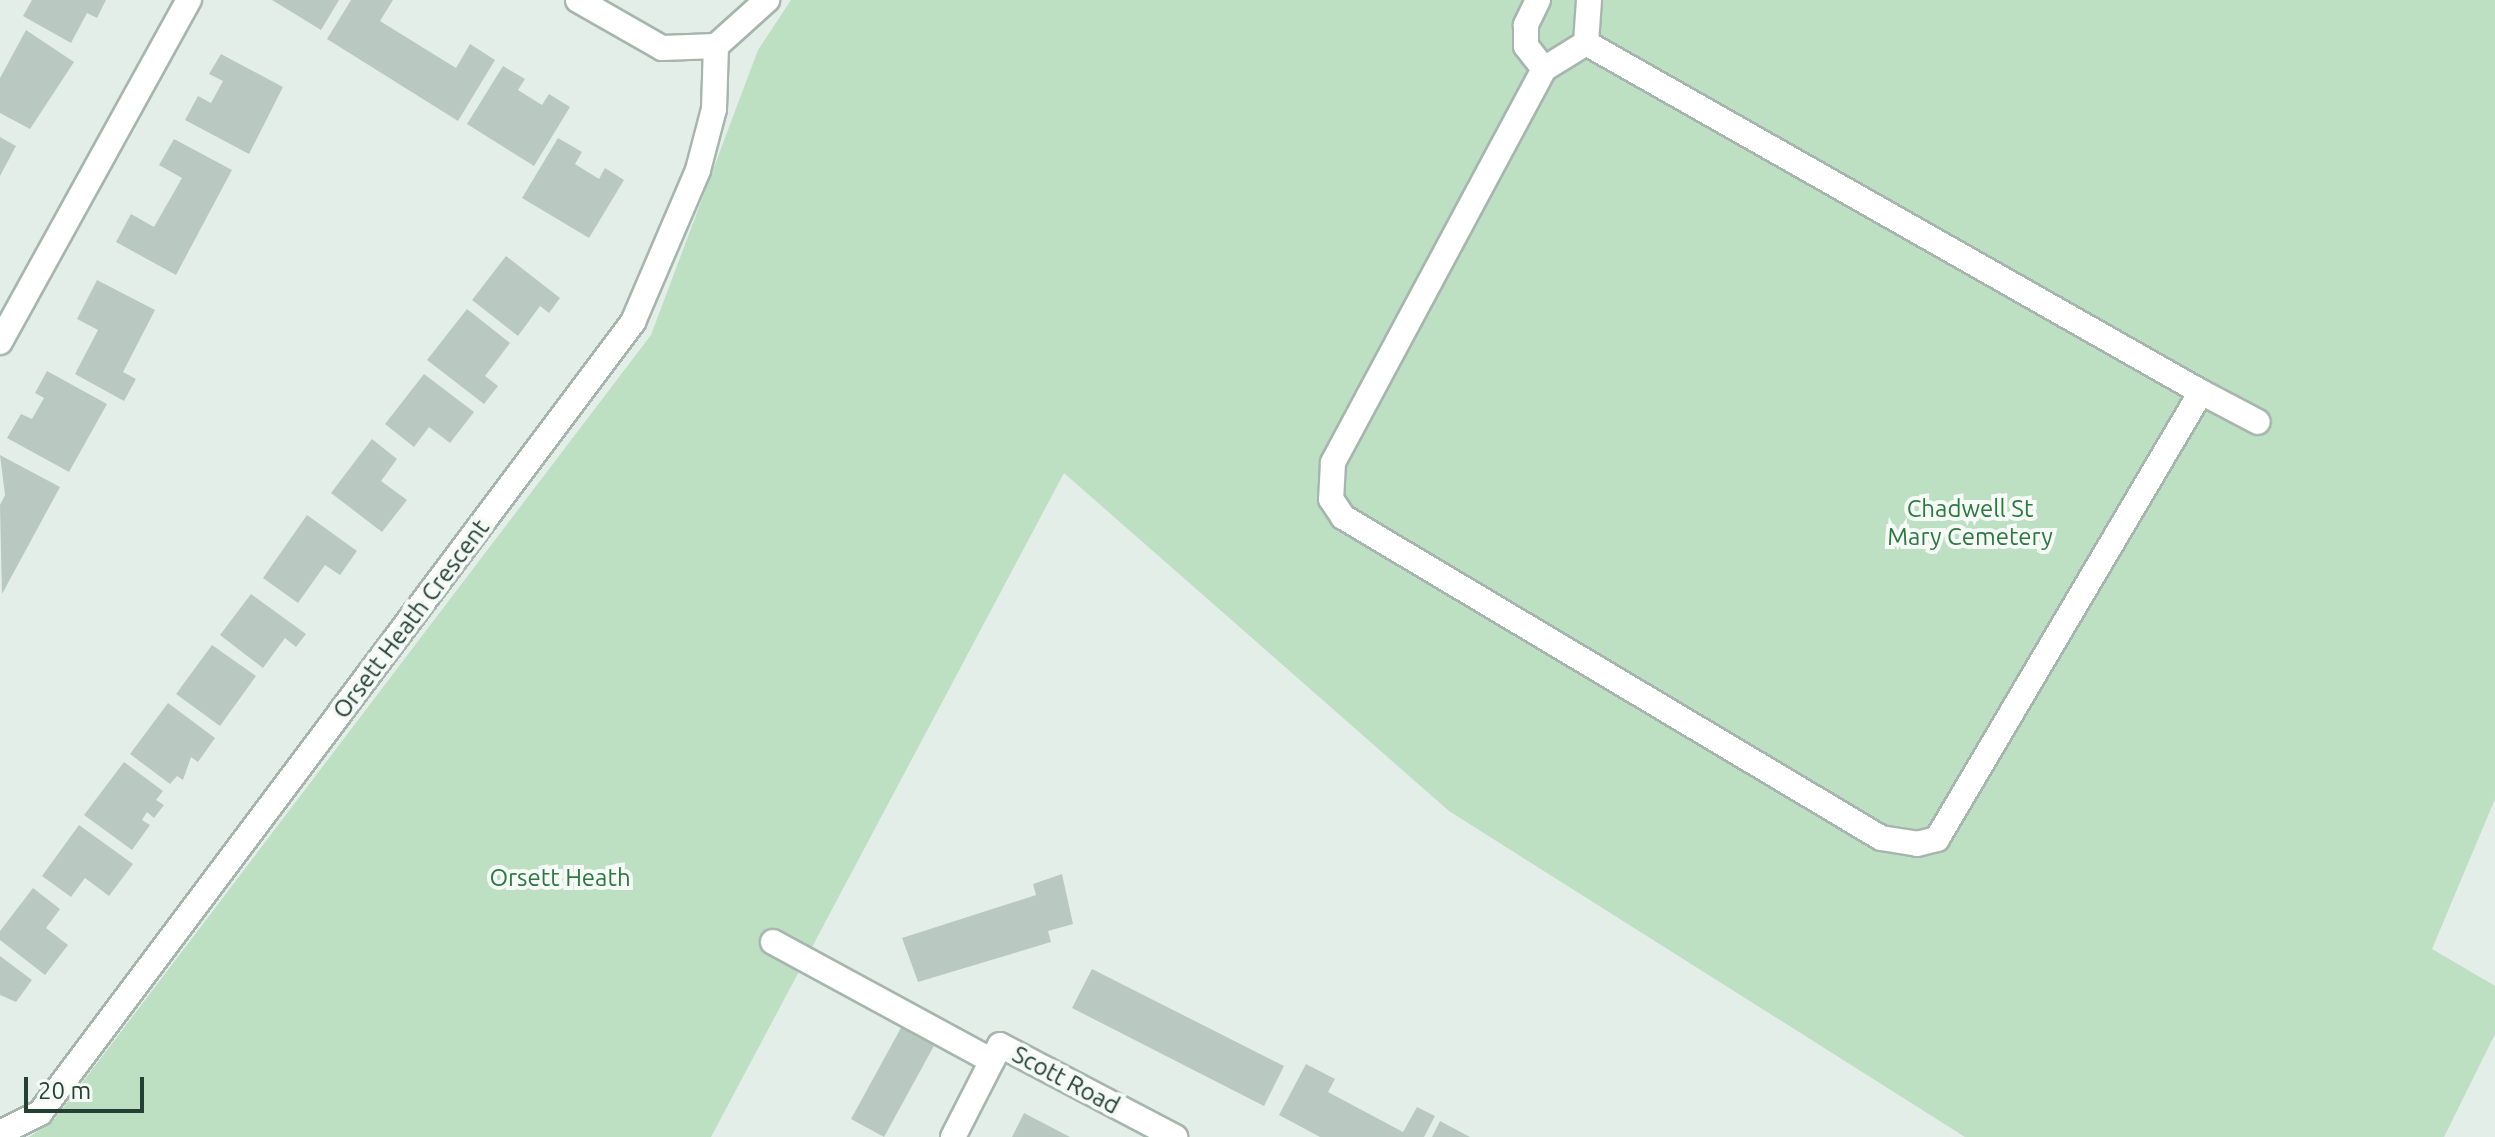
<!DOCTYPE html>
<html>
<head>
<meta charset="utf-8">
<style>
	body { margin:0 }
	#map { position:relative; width:2495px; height:1137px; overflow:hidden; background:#e4eee8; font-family:Ubuntu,sans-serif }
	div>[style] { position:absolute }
	.green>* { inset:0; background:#bddfc2 }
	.building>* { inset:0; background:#b9c9c1 }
	.roads { filter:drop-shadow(2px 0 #a6b6af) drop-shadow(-2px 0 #a6b6af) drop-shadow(0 2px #a6b6af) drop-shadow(0 -2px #a6b6af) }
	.minor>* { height:24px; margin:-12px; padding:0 12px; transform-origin:12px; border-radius:12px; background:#fff }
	span { translate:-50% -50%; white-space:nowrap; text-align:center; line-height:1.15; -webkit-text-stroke:8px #f5faf7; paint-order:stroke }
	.park-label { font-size:24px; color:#2c7840 }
	.street-label { font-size:24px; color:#234035 }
	.scale { position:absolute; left:24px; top:1077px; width:120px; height:36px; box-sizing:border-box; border:4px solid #234035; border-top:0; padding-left:10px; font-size:24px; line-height:28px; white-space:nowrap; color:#234035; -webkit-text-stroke:6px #f5faf7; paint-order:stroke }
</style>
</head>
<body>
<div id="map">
	<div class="green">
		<i style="clip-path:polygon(791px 0,2495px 0,2495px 799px,2432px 949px,2495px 986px,2495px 1034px,2444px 1137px,1965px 1137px,1449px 811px,1064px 473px,711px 1137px,29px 1137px,53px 1121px,651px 335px,758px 50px)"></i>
	</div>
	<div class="building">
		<i style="clip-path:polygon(32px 0,106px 0,97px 18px,87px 13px,71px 43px,23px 16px)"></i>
		<i style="clip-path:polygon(272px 0,339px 0,321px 30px)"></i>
		<i style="clip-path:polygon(351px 0,393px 0,380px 21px,456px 68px,470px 44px,495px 60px,458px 121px,327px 39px)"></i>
		<i style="clip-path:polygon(26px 30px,74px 62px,30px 129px,0 113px,0 78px)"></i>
		<i style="clip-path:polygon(221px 54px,283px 87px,249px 154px,185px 120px,198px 96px,211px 103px,223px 81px,209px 74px)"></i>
		<i style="clip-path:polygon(503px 66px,525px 79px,518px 90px,542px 105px,549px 94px,570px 107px,534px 166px,467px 124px)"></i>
		<i style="clip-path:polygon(0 137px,16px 146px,0 176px)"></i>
		<i style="clip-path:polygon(558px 138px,582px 152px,575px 164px,599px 179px,605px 168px,624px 180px,589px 238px,522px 198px)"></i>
		<i style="clip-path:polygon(174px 139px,232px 170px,176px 275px,116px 242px,131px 214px,154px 227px,182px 178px,159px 165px)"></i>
		<i style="clip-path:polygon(506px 256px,560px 298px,549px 313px,540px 306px,518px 336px,472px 300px)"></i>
		<i style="clip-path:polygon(97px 280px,155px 310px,123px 372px,136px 379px,124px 401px,75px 374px,98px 330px,77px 319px)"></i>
		<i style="clip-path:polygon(467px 309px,510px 343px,485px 376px,498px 386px,484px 404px,427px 360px)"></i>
		<i style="clip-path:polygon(47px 371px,107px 404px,69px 472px,7px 438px,21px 414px,32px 419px,44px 398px,35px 393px)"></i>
		<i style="clip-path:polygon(424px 374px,474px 412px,450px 443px,429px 427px,414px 447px,385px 424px)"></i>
		<i style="clip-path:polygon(372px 439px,397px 459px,381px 481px,407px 500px,382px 532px,331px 493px)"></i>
		<i style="clip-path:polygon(0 455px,60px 487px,2px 594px,0 505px,5px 495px)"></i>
		<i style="clip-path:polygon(307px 515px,357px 551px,340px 575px,325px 565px,298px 603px,263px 578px)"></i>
		<i style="clip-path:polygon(251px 594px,306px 634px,296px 647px,285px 638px,263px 668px,220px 635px)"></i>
		<i style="clip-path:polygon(212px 645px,256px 676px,220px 726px,176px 694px)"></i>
		<i style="clip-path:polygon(168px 703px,215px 738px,198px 762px,191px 757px,183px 780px,177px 776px,170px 784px,130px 754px)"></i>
		<i style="clip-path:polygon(124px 762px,163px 791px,156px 800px,164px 805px,154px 818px,147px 812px,142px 820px,150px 825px,132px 850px,84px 815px)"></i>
		<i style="clip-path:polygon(79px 825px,133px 864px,109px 896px,85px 878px,71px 897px,42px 876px)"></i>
		<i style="clip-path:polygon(1062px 874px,1073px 924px,1048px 931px,1051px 942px,918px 982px,902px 938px,1036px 895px,1033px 884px)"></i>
		<i style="clip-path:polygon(33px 888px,60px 909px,46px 928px,68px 945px,45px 975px,0 940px,0 931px)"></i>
		<i style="clip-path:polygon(0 956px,32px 980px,16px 1002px,0 995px)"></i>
		<i style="clip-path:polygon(1092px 969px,1284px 1066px,1264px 1106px,1072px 1008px)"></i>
		<i style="clip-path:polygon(902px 1026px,935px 1044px,884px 1137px,851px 1119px)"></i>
		<i style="clip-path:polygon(1306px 1064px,1335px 1079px,1328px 1092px,1403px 1132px,1417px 1107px,1435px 1116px,1424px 1137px,1320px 1137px,1279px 1115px)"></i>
		<i style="clip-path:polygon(1024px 1113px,1070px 1137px,1012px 1137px)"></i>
		<i style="clip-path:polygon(1440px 1121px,1470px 1137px,1432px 1137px)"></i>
	</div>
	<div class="roads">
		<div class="minor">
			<i style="left:578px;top:0;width:97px;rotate:29.7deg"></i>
			<i style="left:662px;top:48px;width:54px;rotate:-2.1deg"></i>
			<i style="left:716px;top:46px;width:69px;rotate:-42deg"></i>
			<i style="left:1538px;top:0;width:28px;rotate:116deg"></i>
			<i style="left:1526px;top:25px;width:21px;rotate:90deg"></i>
			<i style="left:1526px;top:46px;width:29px;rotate:52deg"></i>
			<i style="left:1544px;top:69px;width:447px;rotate:118.2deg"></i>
			<i style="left:1333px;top:463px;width:36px;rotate:93deg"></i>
			<i style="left:1331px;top:499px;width:22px;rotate:56deg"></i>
			<i style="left:1343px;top:517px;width:626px;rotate:30.82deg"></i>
			<i style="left:1881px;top:838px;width:36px;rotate:9deg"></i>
			<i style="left:1917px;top:844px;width:21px;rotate:-14deg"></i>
			<i style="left:1937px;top:839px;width:519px;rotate:-59.43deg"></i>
			<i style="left:2201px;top:392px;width:707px;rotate:-150.43deg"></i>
			<i style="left:1586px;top:43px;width:43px;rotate:-86deg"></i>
			<i style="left:1544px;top:69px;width:49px;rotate:-31.8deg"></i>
			<i style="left:0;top:342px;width:391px;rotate:-61.1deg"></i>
			<i style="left:2201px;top:392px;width:64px;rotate:27.8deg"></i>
			<i style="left:773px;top:942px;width:249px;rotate:28.5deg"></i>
			<i style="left:0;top:1133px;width:45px;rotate:-26.6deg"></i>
			<i style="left:40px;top:1113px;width:989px;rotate:-53.14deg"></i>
			<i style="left:633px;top:322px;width:165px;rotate:-66.8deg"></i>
			<i style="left:698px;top:170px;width:63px;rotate:-75.3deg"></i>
			<i style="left:714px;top:109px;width:63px;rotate:-88.2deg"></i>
			<i style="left:953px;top:1137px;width:103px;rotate:-62.9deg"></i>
			<i style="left:1000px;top:1045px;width:198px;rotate:27.7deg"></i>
		</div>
	</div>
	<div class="park-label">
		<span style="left:1970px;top:523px">Chadwell St<br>Mary Cemetery</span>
		<span style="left:560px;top:878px">Orsett Heath</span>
	</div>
	<div class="street-label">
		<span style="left:411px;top:619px;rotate:-53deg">Orsett Heath Crescent</span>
		<span style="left:1066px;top:1080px;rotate:28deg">Scott Road</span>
	</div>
	<div class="scale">20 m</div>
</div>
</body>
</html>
